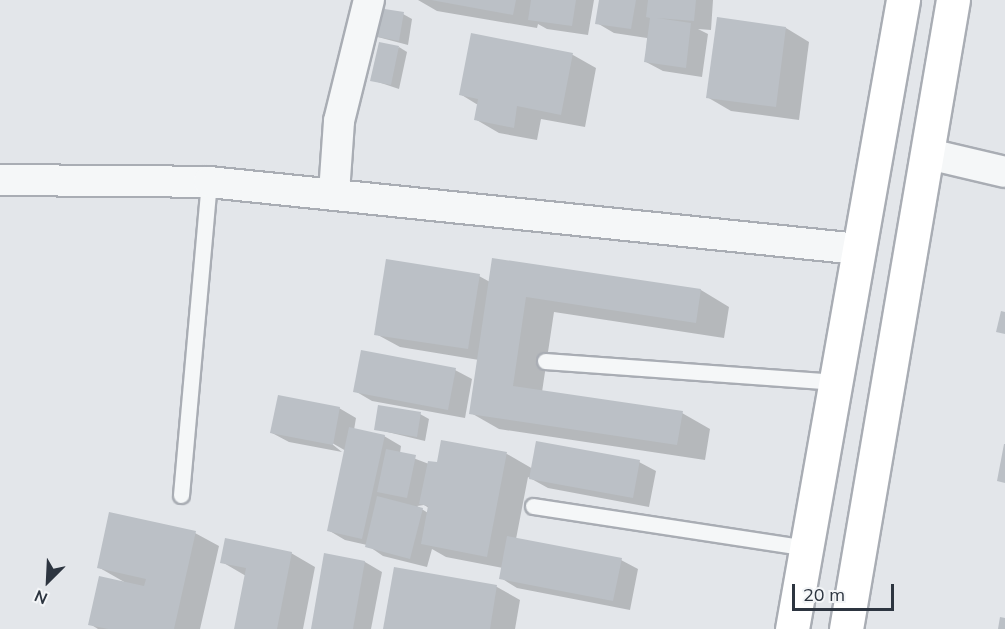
<!DOCTYPE html>
<html>
<head>
<meta charset="utf-8">
<style>
	body { margin:0 }
	#map { position:relative; width:1005px; height:629px; overflow:hidden; background:#e3e6ea; font-family:Mulish,sans-serif }
	div>[style] { position:absolute }
	.shadow>* { inset:0; background:#0003 }
	.building>* { inset:0; background:#bbc0c6 }
	.roads { filter:drop-shadow(2px 0 #a9adb4) drop-shadow(-2px 0 #a9adb4) drop-shadow(0 2px #a9adb4) drop-shadow(0 -2px #a9adb4) }
	.service>* { height:15px; margin:-7.5px; padding:0 7.5px; transform-origin:7.5px; border-radius:7.5px; background:#f5f7f8 }
	.minor>* { height:30px; margin:-15px; padding:0 15px; transform-origin:15px; border-radius:15px; background:#f5f7f8 }
	.primary>* { height:33px; margin:-16.5px; padding:0 16.5px; transform-origin:16.5px; border-radius:16.5px; background:#fff }
	span { translate:-50% -50%; white-space:nowrap; text-align:center; line-height:1.15; -webkit-text-stroke:5px #f3f5f7; paint-order:stroke }
	.north { position:absolute; left:18px; top:551px; width:60px; height:60px; -webkit-text-stroke:4px #f3f5f7; paint-order:stroke; rotate:204deg; font-size:16px; font-weight:700; line-height:24px; text-align:center; color:#2d3540 }
	.north::after { content:''; display:block; margin:auto; width:21px; height:27px; background:#2d3540; clip-path:polygon(50% 0,100% 100%,50% 72%,0 100%) }
	.scale { position:absolute; left:792px; top:584px; width:102px; height:27px; box-sizing:border-box; border:3px solid #2d3540; border-top:0; padding-left:8px; font-size:18px; line-height:21px; white-space:nowrap; color:#2d3540; -webkit-text-stroke:4px #f3f5f7; paint-order:stroke }
</style>
</head>
<body>
<div id="map">
	<div class="shadow">
		<i style="clip-path:polygon(418px 0,594px 0,588px 35px,547px 29px,538px 24px,537px 28px,437px 11px)"></i>
		<i style="clip-path:polygon(600px 0,713px 0,711px 30px,698px 29px,708px 34px,702px 77px,663px 71px,646px 62px,647px 38px,614px 33px,597px 23px)"></i>
		<i style="clip-path:polygon(403px 14px,412px 19px,408px 45px,374px 36px)"></i>
		<i style="clip-path:polygon(786px 28px,809px 42px,799px 120px,731px 111px,707px 97px)"></i>
		<i style="clip-path:polygon(472px 35px,573px 55px,596px 68px,585px 127px,541px 119px,537px 140px,499px 133px,475px 119px,478px 105px,460px 94px)"></i>
		<i style="clip-path:polygon(399px 47px,407px 52px,399px 89px,372px 80px)"></i>
		<i style="clip-path:polygon(479px 276px,490px 282px,701px 290px,729px 307px,724px 338px,554px 312px,542px 392px,682px 413px,710px 429px,705px 460px,499px 429px,471px 413px,479px 360px,400px 347px,376px 334px)"></i>
		<i style="clip-path:polygon(455px 370px,472px 379px,465px 418px,372px 401px,355px 391px)"></i>
		<i style="clip-path:polygon(evenodd,339px 408px,356px 418px,354px 430px,384px 436px,401px 446px,400px 453px,429px 464px,507px 454px,533px 469px,639px 462px,656px 471px,649px 507px,548px 488px,528px 477px,516px 539px,621px 560px,638px 569px,630px 610px,517px 588px,501px 578px,503px 568px,446px 557px,432px 549px,427px 567px,383px 556px,367px 545px,345px 540px,328px 530px,346px 451px,327px 440px,342px 452px,289px 442px,272px 433px,339px 408px,424px 505px,429px 508px,428px 513px,417px 506px,424px 505px)"></i>
		<i style="clip-path:polygon(420px 414px,429px 419px,425px 441px,375px 429px)"></i>
		<i style="clip-path:polygon(195px 533px,219px 546px,200px 629px,98px 629px,90px 624px,126px 583px,98px 567px)"></i>
		<i style="clip-path:polygon(291px 553px,315px 567px,303px 629px,236px 629px,246px 576px,222px 562px)"></i>
		<i style="clip-path:polygon(325px 555px,365px 562px,382px 572px,371px 629px,312px 629px)"></i>
		<i style="clip-path:polygon(395px 569px,497px 587px,520px 600px,515px 629px,385px 629px)"></i>
	</div>
	<div class="building">
		<i style="clip-path:polygon(431px 0,516px 0,513px 15px)"></i>
		<i style="clip-path:polygon(531px 0,576px 0,572px 26px,528px 20px)"></i>
		<i style="clip-path:polygon(599px 0,636px 0,631px 29px,595px 24px)"></i>
		<i style="clip-path:polygon(648px 0,696px 0,694px 21px,657px 18px,691px 23px,686px 68px,644px 62px,650px 18px,646px 17px)"></i>
		<i style="clip-path:polygon(378px 8px,404px 12px,399px 41px,373px 36px)"></i>
		<i style="clip-path:polygon(717px 17px,786px 27px,776px 107px,706px 98px)"></i>
		<i style="clip-path:polygon(471px 33px,573px 53px,561px 115px,517px 106px,514px 128px,474px 120px,478px 99px,459px 95px)"></i>
		<i style="clip-path:polygon(379px 42px,399px 46px,391px 85px,370px 81px)"></i>
		<i style="clip-path:polygon(492px 258px,701px 289px,696px 323px,526px 297px,513px 386px,683px 411px,677px 445px,469px 414px)"></i>
		<i style="clip-path:polygon(386px 259px,480px 274px,468px 349px,374px 335px)"></i>
		<i style="clip-path:polygon(1001px 311px,1005px 312px,1005px 334px,996px 332px)"></i>
		<i style="clip-path:polygon(361px 350px,456px 368px,448px 410px,353px 392px)"></i>
		<i style="clip-path:polygon(278px 395px,340px 407px,333px 445px,270px 433px)"></i>
		<i style="clip-path:polygon(378px 405px,421px 412px,417px 437px,374px 430px)"></i>
		<i style="clip-path:polygon(349px 427px,385px 435px,362px 539px,327px 531px)"></i>
		<i style="clip-path:polygon(441px 440px,507px 452px,487px 557px,421px 544px,428px 506px,419px 504px,428px 461px,437px 462px)"></i>
		<i style="clip-path:polygon(536px 441px,640px 460px,633px 498px,529px 479px)"></i>
		<i style="clip-path:polygon(1004px 444px,1005px 444px,1005px 483px,997px 481px)"></i>
		<i style="clip-path:polygon(386px 449px,416px 455px,407px 498px,377px 492px)"></i>
		<i style="clip-path:polygon(377px 496px,423px 508px,410px 559px,365px 547px)"></i>
		<i style="clip-path:polygon(109px 512px,196px 531px,174px 629px,108px 629px,88px 625px,99px 576px,144px 586px,146px 579px,97px 568px)"></i>
		<i style="clip-path:polygon(507px 536px,622px 558px,613px 601px,499px 579px)"></i>
		<i style="clip-path:polygon(225px 538px,292px 552px,277px 629px,234px 629px,246px 568px,220px 563px)"></i>
		<i style="clip-path:polygon(324px 553px,365px 561px,353px 629px,311px 629px)"></i>
		<i style="clip-path:polygon(394px 567px,497px 585px,490px 629px,383px 629px)"></i>
		<i style="clip-path:polygon(1000px 617px,1005px 618px,1005px 629px,998px 629px)"></i>
	</div>
	<div class="roads">
		<div class="service">
			<i style="left:545px;top:361px;width:292px;rotate:4.1deg"></i>
			<i style="left:181px;top:495px;width:314px;rotate:-84.9deg"></i>
			<i style="left:533px;top:506px;width:276px;rotate:8.7deg"></i>
		</div>
		<div class="minor">
			<i style="left:929px;top:154px;width:78px;rotate:13.3deg"></i>
			<i style="left:0;top:180px;width:209px;rotate:0.5deg"></i>
			<i style="left:209px;top:182px;width:653px;rotate:5.89deg"></i>
			<i style="left:334px;top:193px;width:72px;rotate:-86deg"></i>
			<i style="left:339px;top:121px;width:125px;rotate:-76.1deg"></i>
		</div>
		<div class="primary">
			<i style="left:792px;top:629px;width:639px;rotate:-79.99deg"></i>
			<i style="left:846px;top:629px;width:638px;rotate:-80.35deg"></i>
		</div>
	</div>
	<div class="north">N</div>
	<div class="scale">20 m</div>
</div>
</body>
</html>
